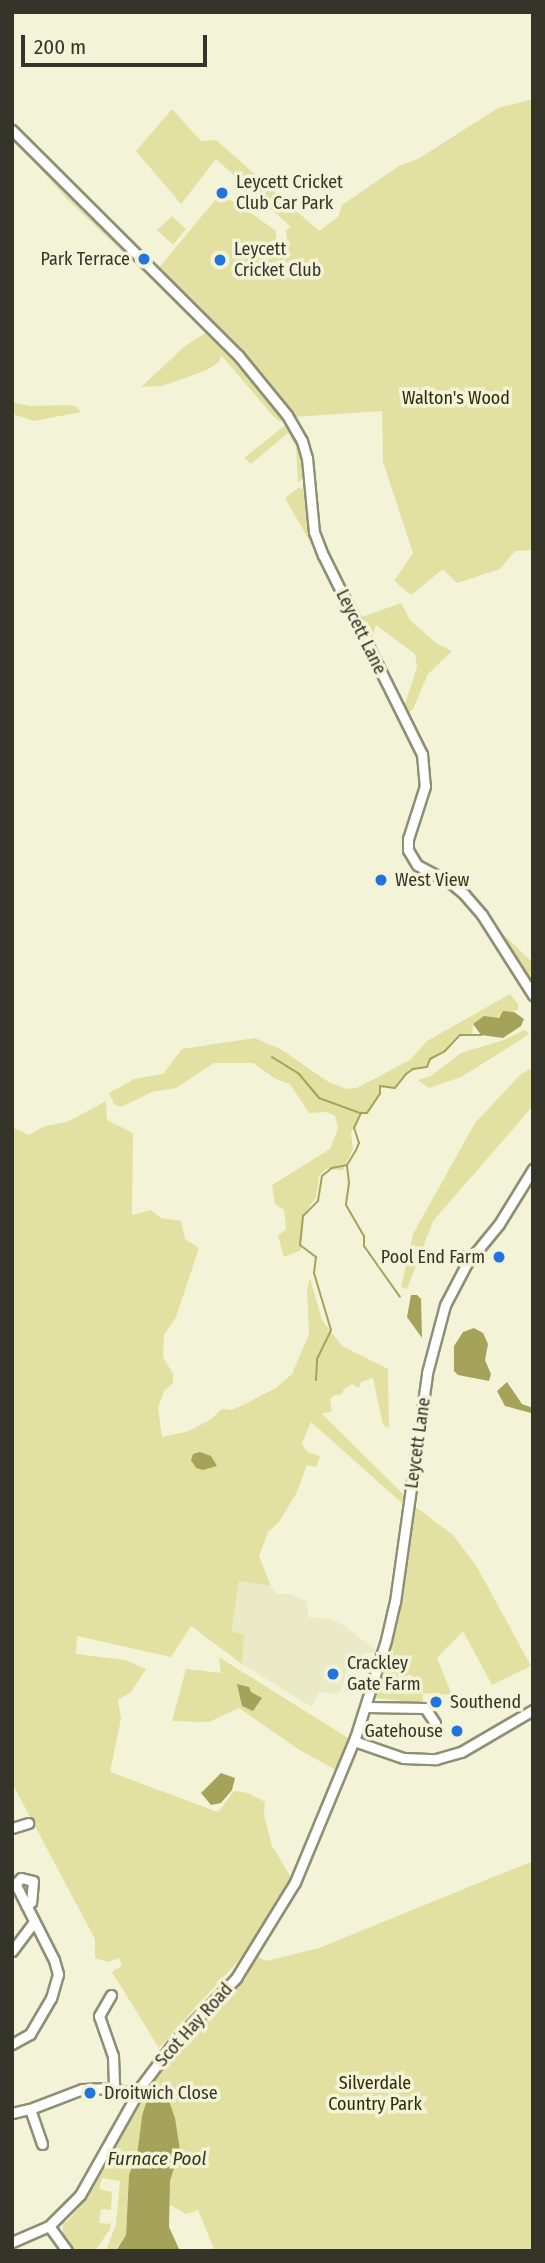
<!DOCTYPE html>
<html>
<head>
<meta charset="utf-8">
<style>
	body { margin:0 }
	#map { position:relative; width:545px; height:2263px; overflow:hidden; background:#f3f3d8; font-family:"Fira Sans Condensed",sans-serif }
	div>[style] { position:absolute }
	.built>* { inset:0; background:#eaeac7 }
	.green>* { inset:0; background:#e2e1a2 }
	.water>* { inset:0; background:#a5a359 }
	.stream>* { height:2px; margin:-1px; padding:0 1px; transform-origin:1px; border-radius:1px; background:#a5a359 }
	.roads { filter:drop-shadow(2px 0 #8f8f76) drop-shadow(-2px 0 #8f8f76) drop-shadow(0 2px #8f8f76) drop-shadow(0 -2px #8f8f76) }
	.minor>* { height:9px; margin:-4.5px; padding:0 4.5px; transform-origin:4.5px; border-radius:4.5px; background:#fff }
	.dots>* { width:19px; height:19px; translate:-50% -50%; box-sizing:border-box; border:4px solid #f3f3d8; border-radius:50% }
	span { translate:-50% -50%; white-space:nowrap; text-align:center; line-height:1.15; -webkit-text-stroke:7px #f3f3d8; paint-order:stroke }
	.poi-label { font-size:18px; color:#343429 }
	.left { translate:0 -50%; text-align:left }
	.right { translate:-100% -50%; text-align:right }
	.park-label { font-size:18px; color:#2d2c0a }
	.street-label { font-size:18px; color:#343429 }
	.water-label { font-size:19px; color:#353413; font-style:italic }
	.frame { position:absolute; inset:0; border:14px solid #343429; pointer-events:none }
	.scale { position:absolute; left:21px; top:35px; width:186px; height:32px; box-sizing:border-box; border:4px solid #343429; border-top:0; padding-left:9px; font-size:21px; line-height:24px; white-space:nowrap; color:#343429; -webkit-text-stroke:5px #f3f3d8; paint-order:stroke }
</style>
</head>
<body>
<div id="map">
	<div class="built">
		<i style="clip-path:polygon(239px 1581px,271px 1586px,276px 1594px,289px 1594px,307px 1601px,308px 1617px,329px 1619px,343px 1625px,379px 1652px,364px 1654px,351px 1671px,346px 1671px,342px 1690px,335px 1694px,319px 1692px,312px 1707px,242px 1664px,244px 1634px,233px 1632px,232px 1627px)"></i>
	</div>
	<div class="green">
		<i style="clip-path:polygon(533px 99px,533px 550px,515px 551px,500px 569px,457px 583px,443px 569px,411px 595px,394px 581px,413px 553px,383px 462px,382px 411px,293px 417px,305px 440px,320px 530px,309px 536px,310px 542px,285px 498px,298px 488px,304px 489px,303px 478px,298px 483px,296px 447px,288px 433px,251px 464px,244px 458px,288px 423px,284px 418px,280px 422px,274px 417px,221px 355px,219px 362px,207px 370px,162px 386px,141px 387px,185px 346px,207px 332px,68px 200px,12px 137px,12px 124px,26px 134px,88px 203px,157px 270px,215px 200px,228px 199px,238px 204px,276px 231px,277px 253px,281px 257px,288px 256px,286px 230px,291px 227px,216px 159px,181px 204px,136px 151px,172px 109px,201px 141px,216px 140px,319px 231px,338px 217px,342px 205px,399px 166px,418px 159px,498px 108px)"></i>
		<i style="clip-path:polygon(172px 216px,186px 229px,173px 245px,157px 230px)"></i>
		<i style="clip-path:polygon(12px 402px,30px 406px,67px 405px,76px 406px,81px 412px,34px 421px,12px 414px)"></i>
		<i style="clip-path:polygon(401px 603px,410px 620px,436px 643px,452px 651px,428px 674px,413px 709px,407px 714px,404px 707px,417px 667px,415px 654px,376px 625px,373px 635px,378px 643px,372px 645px,359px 618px)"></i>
		<i style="clip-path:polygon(504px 935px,533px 963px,533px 985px,501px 937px)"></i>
		<i style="clip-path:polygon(510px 994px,518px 1004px,518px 1010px,501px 1014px,496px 1019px,484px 1017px,473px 1024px,472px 1036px,460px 1035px,445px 1051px,430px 1059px,427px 1067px,412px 1069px,395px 1088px,380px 1086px,380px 1094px,367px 1113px,361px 1113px,351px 1133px,353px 1149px,343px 1170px,326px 1169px,319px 1176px,316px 1197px,303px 1216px,301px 1250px,284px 1257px,278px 1236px,286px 1229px,284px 1210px,275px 1204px,272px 1185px,330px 1149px,338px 1128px,335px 1116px,327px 1112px,309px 1113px,290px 1084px,276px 1079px,253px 1063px,214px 1063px,176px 1088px,152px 1092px,121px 1107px,114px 1104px,109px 1093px,134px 1079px,163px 1074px,182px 1049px,255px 1038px,282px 1050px,330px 1083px,348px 1089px,357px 1088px,410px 1060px,427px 1041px)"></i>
		<i style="clip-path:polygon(524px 1030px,529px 1033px,522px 1039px,461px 1077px,429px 1088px,418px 1080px,431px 1076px,461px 1053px,504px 1040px)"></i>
		<i style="clip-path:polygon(533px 1067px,533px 1106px,433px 1221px,407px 1289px,401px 1287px,413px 1234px,475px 1123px,520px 1075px)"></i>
		<i style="clip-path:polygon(106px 1101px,107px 1120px,133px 1133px,132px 1215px,151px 1210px,161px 1218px,181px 1221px,185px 1239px,199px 1248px,176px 1317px,164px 1335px,163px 1357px,173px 1374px,173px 1383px,164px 1391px,158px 1408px,162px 1437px,189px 1431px,210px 1420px,222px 1409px,232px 1410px,243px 1405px,276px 1388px,292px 1374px,309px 1334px,307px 1289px,310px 1278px,322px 1320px,342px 1346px,388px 1369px,389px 1428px,383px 1425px,373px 1378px,361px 1382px,359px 1388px,352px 1384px,344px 1389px,342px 1394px,335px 1395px,330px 1399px,332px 1411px,322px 1414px,406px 1497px,404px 1505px,311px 1422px,302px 1443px,307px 1452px,320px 1456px,316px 1467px,307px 1465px,296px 1494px,279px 1522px,268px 1532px,259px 1556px,271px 1586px,239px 1581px,232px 1627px,233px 1632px,244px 1634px,242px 1664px,191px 1626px,171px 1657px,77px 1636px,76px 1654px,125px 1660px,146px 1669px,131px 1692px,118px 1700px,121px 1719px,110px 1772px,218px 1812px,234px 1791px,248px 1793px,265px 1802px,264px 1815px,272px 1846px,292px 1879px,240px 1959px,159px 2048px,112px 1972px,122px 1966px,119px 1958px,108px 1962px,95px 1958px,95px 1939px,12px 1783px,12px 1127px,29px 1135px,45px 1126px,67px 1122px)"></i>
		<i style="clip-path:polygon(414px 1506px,453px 1535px,477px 1567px,531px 1666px,492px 1685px,463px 1631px,437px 1658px,452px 1695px,423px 1693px,423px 1703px,375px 1698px,395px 1626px)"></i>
		<i style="clip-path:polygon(219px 1657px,348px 1738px,336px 1770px,301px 1751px,239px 1708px,209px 1722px,172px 1721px,186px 1669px,221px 1673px)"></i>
		<i style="clip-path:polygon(533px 1861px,533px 2251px,215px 2251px,198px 2210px,186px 2214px,168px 2204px,170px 2181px,180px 2150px,168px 2098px,142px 2116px,138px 2148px,129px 2175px,126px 2235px,115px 2251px,106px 2251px,116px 2224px,120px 2181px,102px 2178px,99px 2189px,112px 2192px,111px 2210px,101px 2209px,99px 2223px,111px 2224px,110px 2229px,95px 2251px,73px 2251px,63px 2234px,63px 2222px,67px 2222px,87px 2198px,119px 2132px,164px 2063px,246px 1978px,255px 1955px,266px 1961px,319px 1948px)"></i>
	</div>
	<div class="water">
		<i style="clip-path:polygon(503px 1011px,514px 1012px,524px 1019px,521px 1026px,503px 1038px,481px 1035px,473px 1024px,484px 1016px,499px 1018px)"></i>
		<i style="clip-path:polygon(411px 1295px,417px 1295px,421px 1299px,422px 1338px,407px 1317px)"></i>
		<i style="clip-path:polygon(474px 1328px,483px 1333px,488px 1344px,485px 1360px,491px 1374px,489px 1381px,458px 1375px,454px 1371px,454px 1346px,463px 1332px)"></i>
		<i style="clip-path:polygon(507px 1382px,522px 1404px,533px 1408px,531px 1413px,505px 1406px,497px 1391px)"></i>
		<i style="clip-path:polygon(200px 1452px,211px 1456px,217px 1466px,203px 1470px,196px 1468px,191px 1460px,193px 1454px)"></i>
		<i style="clip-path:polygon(237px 1684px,249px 1687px,251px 1692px,262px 1698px,253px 1711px,242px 1706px)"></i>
		<i style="clip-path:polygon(221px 1773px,235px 1778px,232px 1790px,221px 1803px,211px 1805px,201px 1793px)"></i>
		<i style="clip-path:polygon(154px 2094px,168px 2098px,175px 2118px,180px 2150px,170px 2181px,169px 2227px,180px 2251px,116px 2251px,126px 2235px,129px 2175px,138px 2148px,142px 2116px,148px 2097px)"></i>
	</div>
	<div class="stream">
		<i style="left:272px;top:1057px;width:32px;rotate:32deg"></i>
		<i style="left:299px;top:1074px;width:31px;rotate:50deg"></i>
		<i style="left:319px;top:1098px;width:44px;rotate:20.1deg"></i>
		<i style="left:347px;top:1166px;width:17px;rotate:83deg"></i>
		<i style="left:349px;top:1183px;width:22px;rotate:98deg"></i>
		<i style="left:346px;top:1205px;width:36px;rotate:60deg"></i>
		<i style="left:364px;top:1236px;width:10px;rotate:90deg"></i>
		<i style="left:364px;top:1246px;width:62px;rotate:54.8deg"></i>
		<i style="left:316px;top:1380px;width:21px;rotate:-87deg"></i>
		<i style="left:317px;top:1359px;width:32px;rotate:-64deg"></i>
		<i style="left:331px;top:1330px;width:59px;rotate:-106.6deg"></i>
		<i style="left:314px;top:1273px;width:16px;rotate:-83deg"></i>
		<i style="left:316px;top:1257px;width:20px;rotate:-143deg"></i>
		<i style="left:300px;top:1245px;width:29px;rotate:-84deg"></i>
		<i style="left:303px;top:1216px;width:21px;rotate:-45deg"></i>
		<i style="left:318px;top:1201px;width:25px;rotate:-81deg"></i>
		<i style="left:322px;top:1176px;width:13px;rotate:-39deg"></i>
		<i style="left:332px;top:1168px;width:15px;rotate:-11deg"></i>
		<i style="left:347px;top:1165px;width:17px;rotate:-59deg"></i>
		<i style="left:356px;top:1150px;width:8px;rotate:-67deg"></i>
		<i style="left:359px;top:1143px;width:16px;rotate:-108deg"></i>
		<i style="left:354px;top:1128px;width:17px;rotate:-65deg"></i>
		<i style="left:361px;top:1113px;width:6px"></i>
		<i style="left:367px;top:1113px;width:23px;rotate:-56deg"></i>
		<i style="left:380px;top:1094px;width:8px;rotate:-90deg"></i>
		<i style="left:380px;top:1086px;width:15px;rotate:8deg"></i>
		<i style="left:395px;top:1088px;width:18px;rotate:-52deg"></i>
		<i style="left:406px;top:1074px;width:9px;rotate:-36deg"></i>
		<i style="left:413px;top:1069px;width:14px;rotate:-8deg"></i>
		<i style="left:427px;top:1067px;width:9px;rotate:-69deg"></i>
		<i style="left:430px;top:1059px;width:17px;rotate:-28deg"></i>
		<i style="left:445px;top:1051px;width:22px;rotate:-47deg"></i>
		<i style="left:460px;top:1035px;width:21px"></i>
	</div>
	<div class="roads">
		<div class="minor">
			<i style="left:12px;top:130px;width:319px;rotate:44.9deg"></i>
			<i style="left:238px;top:355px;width:77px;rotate:50.8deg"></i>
			<i style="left:287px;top:415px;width:30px;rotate:60deg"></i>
			<i style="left:302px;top:441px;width:18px;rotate:74deg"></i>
			<i style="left:307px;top:458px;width:74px;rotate:84.6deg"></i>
			<i style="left:314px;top:532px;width:25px;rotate:69deg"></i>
			<i style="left:323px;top:555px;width:222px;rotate:63.6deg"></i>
			<i style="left:422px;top:754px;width:32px;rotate:85deg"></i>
			<i style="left:425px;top:786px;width:56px;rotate:107.8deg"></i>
			<i style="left:408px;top:839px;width:11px;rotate:90deg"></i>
			<i style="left:408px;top:850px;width:17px;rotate:59deg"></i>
			<i style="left:417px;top:865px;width:38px;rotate:28deg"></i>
			<i style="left:451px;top:883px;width:17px;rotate:40deg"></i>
			<i style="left:464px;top:894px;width:28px;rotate:49deg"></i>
			<i style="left:482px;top:915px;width:95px;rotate:57.5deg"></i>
			<i style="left:367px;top:1707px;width:58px;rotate:1deg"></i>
			<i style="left:425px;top:1708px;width:18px;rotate:56deg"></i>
			<i style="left:354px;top:1741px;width:52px;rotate:19.1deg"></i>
			<i style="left:403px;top:1758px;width:33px;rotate:2deg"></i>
			<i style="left:436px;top:1759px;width:26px;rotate:-16deg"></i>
			<i style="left:461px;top:1752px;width:83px;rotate:-30.3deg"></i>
			<i style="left:12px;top:1828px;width:17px;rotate:-17deg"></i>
			<i style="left:12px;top:1886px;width:5px;rotate:11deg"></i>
			<i style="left:17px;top:1887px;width:82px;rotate:63.1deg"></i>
			<i style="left:54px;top:1960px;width:15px;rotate:74deg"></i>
			<i style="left:58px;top:1974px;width:25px;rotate:106deg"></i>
			<i style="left:51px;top:1998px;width:42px;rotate:120.3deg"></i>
			<i style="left:30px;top:2034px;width:21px;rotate:151deg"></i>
			<i style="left:13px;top:1886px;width:11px;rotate:-45deg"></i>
			<i style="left:21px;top:1878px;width:12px;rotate:14deg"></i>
			<i style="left:33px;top:1881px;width:21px;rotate:95deg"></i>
			<i style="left:31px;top:1902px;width:6px;rotate:141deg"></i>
			<i style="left:12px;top:1951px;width:36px;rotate:-53deg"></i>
			<i style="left:111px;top:1995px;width:24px;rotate:120deg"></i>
			<i style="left:99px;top:2016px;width:42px;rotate:70.7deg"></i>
			<i style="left:113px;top:2056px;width:32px;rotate:88deg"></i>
			<i style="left:30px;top:2109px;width:37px;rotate:71deg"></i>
			<i style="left:12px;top:2113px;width:18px;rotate:-13deg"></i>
			<i style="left:30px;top:2109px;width:56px;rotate:-21deg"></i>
			<i style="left:82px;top:2089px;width:32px;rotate:-2deg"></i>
			<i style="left:114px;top:2088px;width:22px;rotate:21deg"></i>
			<i style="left:49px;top:2226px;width:31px;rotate:54deg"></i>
			<i style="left:12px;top:2242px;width:40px;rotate:-23.4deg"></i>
			<i style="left:49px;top:2226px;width:44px;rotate:-45deg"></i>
			<i style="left:80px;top:2195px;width:126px;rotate:-60.6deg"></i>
			<i style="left:142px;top:2085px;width:55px;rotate:-53.1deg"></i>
			<i style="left:175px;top:2041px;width:88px;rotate:-45.9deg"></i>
			<i style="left:236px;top:1978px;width:113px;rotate:-58.4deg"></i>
			<i style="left:295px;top:1882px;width:156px;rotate:-67.4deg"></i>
			<i style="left:355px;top:1738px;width:103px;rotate:-72.4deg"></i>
			<i style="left:386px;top:1640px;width:39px;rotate:-77deg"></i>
			<i style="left:395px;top:1602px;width:231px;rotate:-82deg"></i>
			<i style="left:427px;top:1373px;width:70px;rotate:-75.2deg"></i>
			<i style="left:445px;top:1305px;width:47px;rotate:-62.4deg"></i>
			<i style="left:467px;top:1263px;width:50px;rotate:-50.6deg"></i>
			<i style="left:499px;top:1224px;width:65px;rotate:-58.3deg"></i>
		</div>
	</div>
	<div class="dots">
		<i style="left:222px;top:193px;background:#2173dd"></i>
		<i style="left:144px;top:259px;background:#2173dd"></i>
		<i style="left:220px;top:260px;background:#2173dd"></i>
		<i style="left:381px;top:880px;background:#2173dd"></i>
		<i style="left:499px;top:1257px;background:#2173dd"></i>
		<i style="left:333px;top:1674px;background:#2173dd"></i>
		<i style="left:436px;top:1702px;background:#2173dd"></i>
		<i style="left:457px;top:1731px;background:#2173dd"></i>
		<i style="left:90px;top:2093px;background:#2173dd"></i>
	</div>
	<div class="poi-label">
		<span class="left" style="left:236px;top:193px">Leycett Cricket<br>Club Car Park</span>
		<span class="left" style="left:234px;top:260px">Leycett<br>Cricket Club</span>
		<span class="right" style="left:130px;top:259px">Park Terrace</span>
		<span class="left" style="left:395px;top:880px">West View</span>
		<span class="right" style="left:485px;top:1257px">Pool End Farm</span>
		<span class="left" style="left:347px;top:1674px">Crackley<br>Gate Farm</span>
		<span class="left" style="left:450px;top:1702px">Southend</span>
		<span class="right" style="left:443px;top:1731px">Gatehouse</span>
		<span class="left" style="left:104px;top:2093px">Droitwich Close</span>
	</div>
	<div class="park-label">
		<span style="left:456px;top:398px">Walton's Wood</span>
		<span style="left:375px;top:2094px">Silverdale<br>Country Park</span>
	</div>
	<div class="street-label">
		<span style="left:361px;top:632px;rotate:64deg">Leycett Lane</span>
		<span style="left:418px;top:1443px;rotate:-82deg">Leycett Lane</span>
		<span style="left:194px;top:2025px;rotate:-48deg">Scot Hay Road</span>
	</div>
	<div class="water-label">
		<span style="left:157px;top:2159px">Furnace Pool</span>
	</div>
	<div class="frame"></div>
	<div class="scale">200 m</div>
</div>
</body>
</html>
